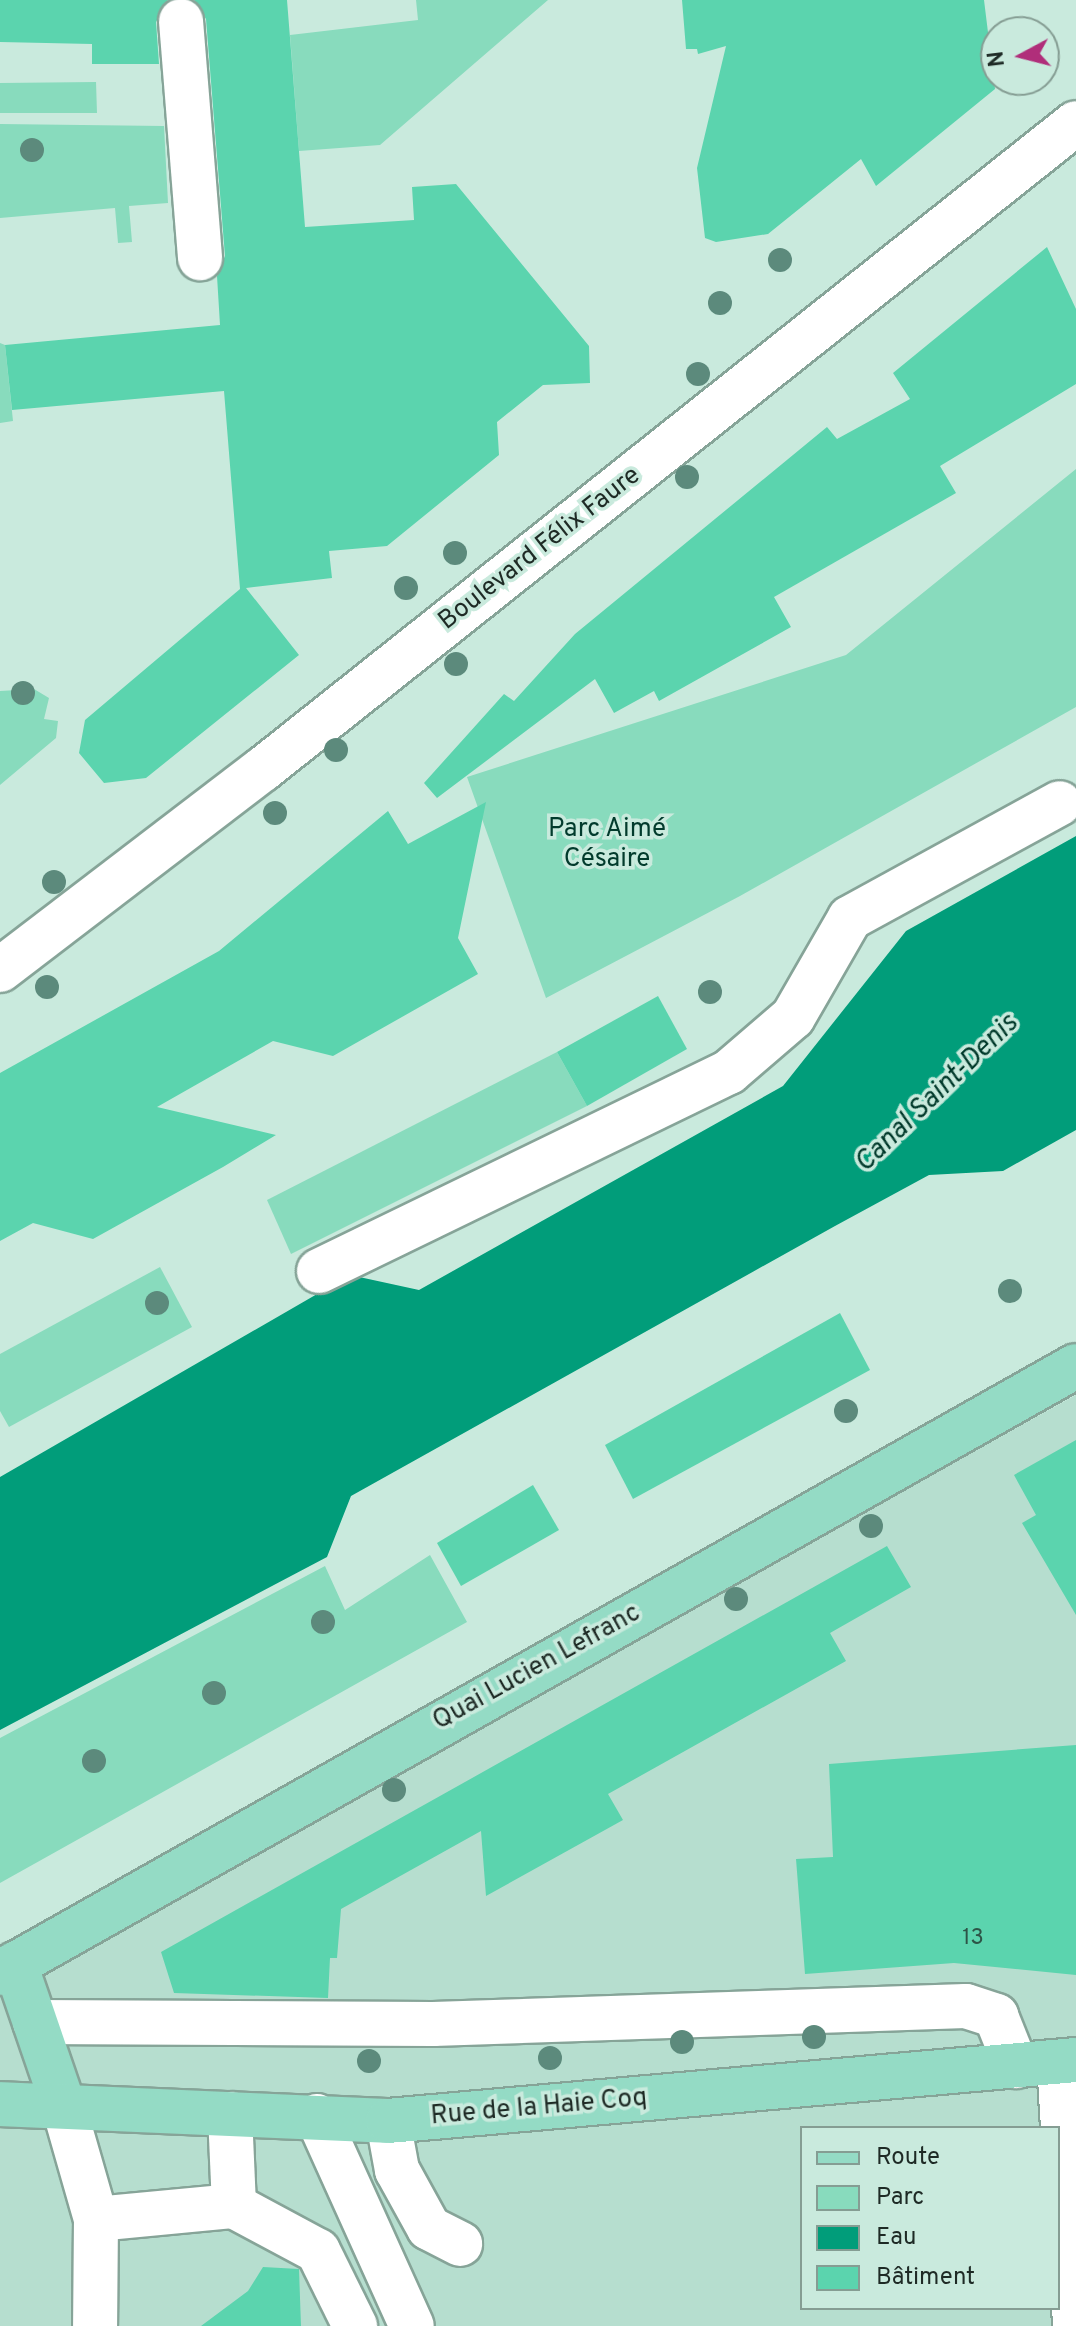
<!DOCTYPE html>
<html>
<head>
<meta charset="utf-8">
<style>
	body { margin:0 }
	#map { position:relative; width:1076px; height:2326px; overflow:hidden; background:#c9eadd; font-family:Overpass,sans-serif }
	div>[style] { position:absolute }
	.built>* { inset:0; background:#b6decf }
	.green>* { inset:0; background:#88dbbd }
	.water>* { inset:0; background:#019d7a }
	.building>* { inset:0; background:#5bd4ae }
	.roads { filter:drop-shadow(2px 0 #86a498) drop-shadow(-2px 0 #86a498) drop-shadow(0 2px #86a498) drop-shadow(0 -2px #86a498) }
	.minor>* { height:44px; margin:-22px; padding:0 22px; transform-origin:22px; border-radius:22px; background:#fff }
	.major>* { height:44px; margin:-22px; padding:0 22px; transform-origin:22px; border-radius:22px; background:#94dbc5 }
	.trees>* { width:24px; height:24px; margin:-12px; border-radius:50%; background:#5c8a7c }
	span { translate:-50% -50%; white-space:nowrap; text-align:center; line-height:1.15; -webkit-text-stroke:7px #c9eadd; paint-order:stroke }
	.number-label { font-size:22px; color:#2d5447 }
	.number-label span { -webkit-text-stroke-width:0 }
	.street-label { font-size:26px; color:#1e2a25 }
	.park-label { font-size:26px; color:#023b2c }
	.water-label { font-size:28px; color:#00392a; font-style:italic }
	.legend { position:absolute; left:800px; top:2126px; width:260px; height:184px; box-sizing:border-box; background:#c9eadd; border:2px solid #859d93; margin:0; padding:10px 14px; list-style:none; font-size:24px; color:#1e2a25 }
	.legend li { display:flex; align-items:center; gap:16px; height:40px }
	.legend b { width:40px; border:2px solid #859d93 }
	.north { position:absolute; left:980px; top:16px; width:80px; height:80px; box-sizing:border-box; background:#c9eadd; border:2px solid #859d93; border-radius:50%; rotate:263deg; font-size:22px; font-weight:700; line-height:32px; text-align:center; color:#1e2a25 }
	.north::after { content:''; display:block; margin:auto; width:28px; height:36px; background:#b02e7a; clip-path:polygon(50% 0,100% 100%,50% 72%,0 100%) }
</style>
</head>
<body>
<div id="map">
	<div class="built">
		<i style="clip-path:polygon(evenodd,1076px 1395px,1076px 2326px,0 2326px,0 1992px,1076px 1395px,802px 2128px,1058px 2128px,1058px 2308px,802px 2308px,802px 2128px)"></i>
	</div>
	<div class="green">
		<i style="clip-path:polygon(416px 0,548px 0,380px 145px,299px 151px,290px 35px,418px 20px)"></i>
		<i style="clip-path:polygon(96px 82px,97px 113px,0 113px,0 83px)"></i>
		<i style="clip-path:polygon(0 124px,164px 126px,168px 203px,129px 206px,132px 242px,118px 243px,115px 208px,0 218px)"></i>
		<i style="clip-path:polygon(0 343px,5px 345px,13px 421px,0 423px)"></i>
		<i style="clip-path:polygon(1076px 469px,1076px 707px,740px 896px,546px 998px,467px 777px,846px 655px)"></i>
		<i style="clip-path:polygon(34px 689px,49px 698px,44px 719px,58px 721px,56px 738px,0 785px,0 691px)"></i>
		<i style="clip-path:polygon(557px 1052px,587px 1106px,291px 1254px,267px 1200px)"></i>
		<i style="clip-path:polygon(160px 1267px,192px 1327px,9px 1427px,0 1411px,0 1354px)"></i>
		<i style="clip-path:polygon(430px 1555px,467px 1622px,0 1883px,0 1738px,325px 1566px,345px 1610px)"></i>
	</div>
	<div class="water">
		<i style="clip-path:polygon(1076px 836px,1076px 1130px,1003px 1171px,929px 1175px,835px 1226px,351px 1496px,327px 1557px,0 1730px,0 1477px,350px 1275px,419px 1290px,783px 1086px,906px 931px)"></i>
	</div>
	<div class="building">
		<i style="clip-path:polygon(0 0,168px 0,156px 22px,159px 64px,92px 64px,92px 44px,0 42px)"></i>
		<i style="clip-path:polygon(194px 0,287px 0,305px 227px,414px 220px,412px 187px,456px 184px,589px 346px,590px 383px,543px 385px,497px 422px,499px 455px,387px 546px,329px 551px,332px 578px,246px 588px,299px 655px,146px 778px,104px 783px,79px 753px,85px 720px,240px 589px,224px 391px,12px 410px,5px 345px,220px 325px,217px 276px,225px 256px,206px 19px)"></i>
		<i style="clip-path:polygon(682px 0,984px 0,995px 89px,876px 186px,861px 159px,768px 234px,716px 242px,705px 238px,697px 168px,726px 46px,698px 54px,697px 49px,686px 49px)"></i>
		<i style="clip-path:polygon(1047px 247px,1076px 309px,1076px 384px,940px 466px,956px 493px,774px 597px,791px 627px,659px 701px,654px 691px,614px 713px,595px 679px,437px 798px,424px 783px,504px 694px,514px 701px,575px 634px,827px 427px,837px 439px,910px 399px,893px 373px)"></i>
		<i style="clip-path:polygon(486px 802px,458px 938px,478px 974px,333px 1056px,273px 1041px,157px 1107px,276px 1135px,223px 1167px,93px 1239px,33px 1223px,0 1241px,0 1073px,219px 951px,388px 811px,408px 844px)"></i>
		<i style="clip-path:polygon(658px 996px,687px 1049px,587px 1106px,557px 1052px)"></i>
		<i style="clip-path:polygon(840px 1313px,870px 1370px,633px 1499px,605px 1445px)"></i>
		<i style="clip-path:polygon(1076px 1440px,1076px 1615px,1022px 1523px,1036px 1515px,1014px 1475px)"></i>
		<i style="clip-path:polygon(533px 1485px,559px 1530px,461px 1586px,437px 1543px)"></i>
		<i style="clip-path:polygon(887px 1546px,911px 1587px,830px 1633px,846px 1661px,608px 1794px,623px 1820px,486px 1896px,481px 1831px,341px 1909px,337px 1958px,330px 1958px,328px 1998px,174px 1993px,161px 1952px)"></i>
		<i style="clip-path:polygon(1076px 1745px,1076px 1975px,954px 1963px,805px 1974px,796px 1859px,833px 1857px,829px 1764px)"></i>
		<i style="clip-path:polygon(263px 2267px,299px 2269px,301px 2326px,201px 2326px,248px 2291px)"></i>
	</div>
	<div class="roads">
		<div class="minor">
			<i style="left:181px;top:21px;width:238px;rotate:85.4deg"></i>
			<i style="left:0;top:970px;width:331px;rotate:-37.4deg"></i>
			<i style="left:263px;top:769px;width:1038px;rotate:-38.47deg"></i>
			<i style="left:319px;top:1271px;width:456px;rotate:-25.9deg"></i>
			<i style="left:729px;top:1072px;width:84px;rotate:-40.7deg"></i>
			<i style="left:793px;top:1017px;width:114px;rotate:-60.1deg"></i>
			<i style="left:850px;top:918px;width:239px;rotate:-28.7deg"></i>
			<i style="left:35px;top:2022px;width:398px;rotate:0.3deg"></i>
			<i style="left:433px;top:2024px;width:533px;rotate:-1.93deg"></i>
			<i style="left:966px;top:2006px;width:32px;rotate:18deg"></i>
			<i style="left:996px;top:2016px;width:54px;rotate:68.2deg"></i>
			<i style="left:1059px;top:2062px;width:264px;rotate:86.5deg"></i>
			<i style="left:63px;top:2104px;width:120px;rotate:74deg"></i>
			<i style="left:96px;top:2219px;width:107px;rotate:90.5deg"></i>
			<i style="left:230px;top:2114px;width:92px;rotate:87.5deg"></i>
			<i style="left:317px;top:2116px;width:230px;rotate:65.7deg"></i>
			<i style="left:388px;top:2121px;width:50px;rotate:79.6deg"></i>
			<i style="left:397px;top:2170px;width:66px;rotate:61.1deg"></i>
			<i style="left:429px;top:2228px;width:35px;rotate:27deg"></i>
			<i style="left:96px;top:2219px;width:139px;rotate:-5.4deg"></i>
			<i style="left:234px;top:2206px;width:95px;rotate:28.2deg"></i>
			<i style="left:318px;top:2251px;width:84px;rotate:63.7deg"></i>
		</div>
		<div class="major">
			<i style="left:15px;top:1964px;width:148px;rotate:71.1deg"></i>
			<i style="left:0;top:1973px;width:1235px;rotate:-29.43deg"></i>
			<i style="left:0;top:2104px;width:388px;rotate:2.5deg"></i>
			<i style="left:388px;top:2121px;width:691px;rotate:-5.07deg"></i>
		</div>
	</div>
	<div class="trees">
		<i style="left:32px;top:150px"></i>
		<i style="left:780px;top:260px"></i>
		<i style="left:720px;top:303px"></i>
		<i style="left:698px;top:374px"></i>
		<i style="left:687px;top:477px"></i>
		<i style="left:455px;top:553px"></i>
		<i style="left:406px;top:588px"></i>
		<i style="left:456px;top:664px"></i>
		<i style="left:23px;top:693px"></i>
		<i style="left:336px;top:750px"></i>
		<i style="left:275px;top:813px"></i>
		<i style="left:54px;top:882px"></i>
		<i style="left:47px;top:987px"></i>
		<i style="left:710px;top:992px"></i>
		<i style="left:1010px;top:1291px"></i>
		<i style="left:157px;top:1303px"></i>
		<i style="left:846px;top:1411px"></i>
		<i style="left:871px;top:1526px"></i>
		<i style="left:736px;top:1599px"></i>
		<i style="left:323px;top:1622px"></i>
		<i style="left:214px;top:1693px"></i>
		<i style="left:94px;top:1761px"></i>
		<i style="left:394px;top:1790px"></i>
		<i style="left:814px;top:2037px"></i>
		<i style="left:682px;top:2042px"></i>
		<i style="left:550px;top:2058px"></i>
		<i style="left:369px;top:2061px"></i>
	</div>
	<div class="number-label">
		<span style="left:973px;top:1939px">13</span>
	</div>
	<div class="street-label">
		<span style="left:540px;top:549px;rotate:-38deg">Boulevard Félix Faure</span>
		<span style="left:537px;top:1668px;rotate:-29deg">Quai Lucien Lefranc</span>
		<span style="left:539px;top:2108px;rotate:-5deg">Rue de la Haie Coq</span>
	</div>
	<div class="park-label">
		<span style="left:607px;top:845px">Parc Aimé<br>Césaire</span>
	</div>
	<div class="water-label">
		<span style="left:937px;top:1094px;rotate:-44deg">Canal Saint-Denis</span>
	</div>
	<ul class="legend">
	<li><b style="height:10px;background:#94dbc5"></b>Route</li>
	<li><b style="height:22px;background:#88dbbd"></b>Parc</li>
	<li><b style="height:22px;background:#019d7a"></b>Eau</li>
	<li><b style="height:22px;background:#5bd4ae"></b>Bâtiment</li>
	</ul>
	<div class="north">N</div>
</div>
</body>
</html>
